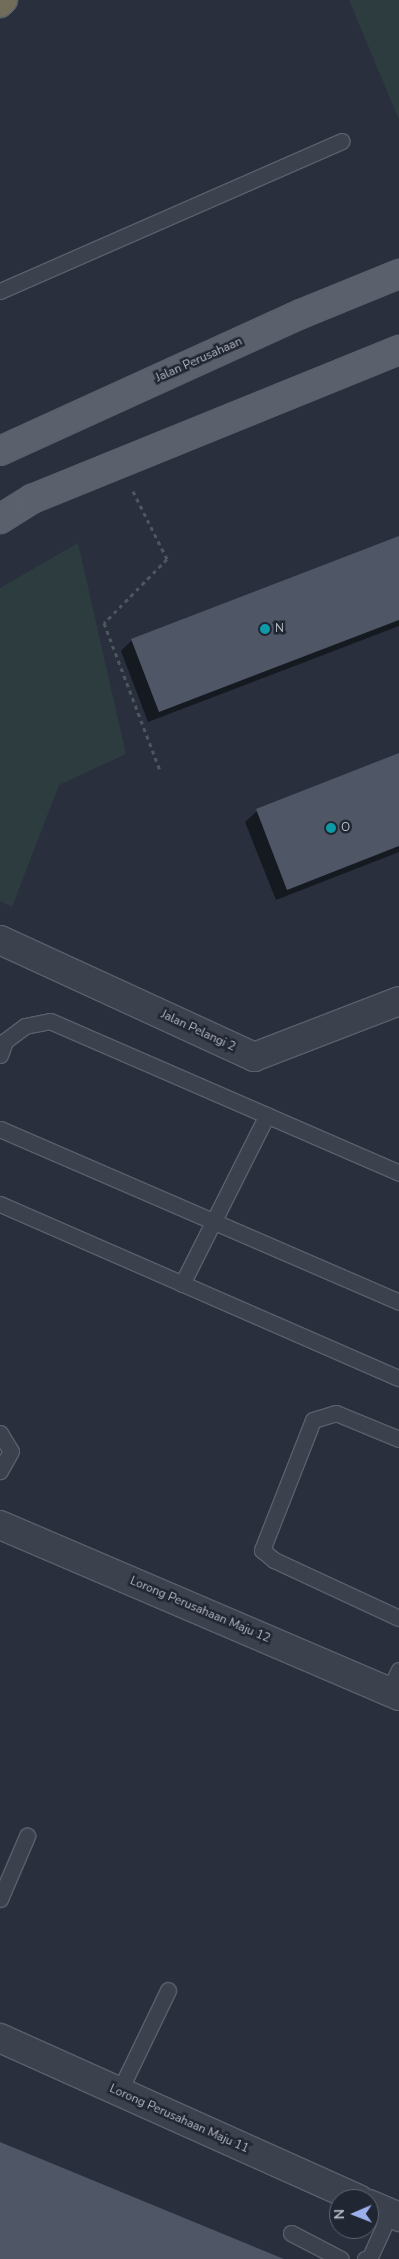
<!DOCTYPE html>
<html>
<head>
<meta charset="utf-8">
<style>
	body { margin:0 }
	#map { position:relative; width:399px; height:2259px; overflow:hidden; background:#292f3d; font-family:"Nunito Sans",sans-serif }
	div>[style] { position:absolute }
	.green>* { inset:0; background:#2c3c3f }
	.shadow>* { inset:0; background:#0007 }
	.building>* { inset:0; background:#4f5666 }
	.path>* { height:3px; margin-top:-1.5px; transform-origin:0; background:repeating-linear-gradient(90deg,#4b585d 0 4px,transparent 0 8px) }
	.roads { filter:drop-shadow(1px 0 #5a5f6b) drop-shadow(-1px 0 #5a5f6b) drop-shadow(0 1px #5a5f6b) drop-shadow(0 -1px #5a5f6b) }
	.lane>* { height:15px; margin:-7.5px; padding:0 7.5px; transform-origin:7.5px; border-radius:7.5px; background:#3c414e }
	.street>* { height:28px; margin:-14px; padding:0 14px; transform-origin:14px; border-radius:14px; background:#3c414e }
	.primary>* { height:28px; margin:-14px; padding:0 14px; transform-origin:14px; border-radius:14px; background:#5b606d }
	.highway>* { height:28px; margin:-14px; padding:0 14px; transform-origin:14px; border-radius:14px; background:#726c5a }
	.dots>* { width:14px; height:14px; translate:-50% -50%; box-sizing:border-box; border:2px solid #212633; border-radius:50% }
	span { translate:-50% -50%; white-space:nowrap; text-align:center; line-height:1.15; -webkit-text-stroke:5px #212633; paint-order:stroke }
	.street-label { font-size:12px; color:#b9bdc8 }
	.poi-label { font-size:12px; color:#b9bdc8 }
	.left { translate:0 -50%; text-align:left }
	.north { position:absolute; left:329px; top:2189px; width:50px; height:50px; box-sizing:border-box; background:#212633; border:1px solid #5e626f; border-radius:50%; rotate:269deg; font-size:14px; font-weight:700; line-height:20px; text-align:center; color:#b9bdc8 }
	.north::after { content:''; display:block; margin:auto; width:18px; height:22px; background:#9bafeb; clip-path:polygon(50% 0,100% 100%,50% 72%,0 100%) }
</style>
</head>
<body>
<div id="map">
	<div class="green">
		<i style="clip-path:polygon(349px 0,399px 0,399px 120px)"></i>
		<i style="clip-path:polygon(78px 543px,126px 754px,59px 785px,12px 907px,0 901px,0 588px)"></i>
	</div>
	<div class="shadow">
		<i style="clip-path:polygon(399px 537px,399px 626px,148px 722px,121px 651px,132px 640px)"></i>
		<i style="clip-path:polygon(399px 755px,399px 852px,276px 900px,245px 822px,257px 811px)"></i>
	</div>
	<div class="building">
		<i style="clip-path:polygon(399px 536px,399px 620px,159px 712px,131px 639px)"></i>
		<i style="clip-path:polygon(399px 753px,399px 846px,287px 890px,256px 809px)"></i>
		<i style="clip-path:polygon(0 2142px,284px 2259px,0 2259px)"></i>
	</div>
	<div class="path">
		<i style="left:133px;top:491px;width:76px;rotate:63.4deg"></i>
		<i style="left:167px;top:559px;width:90px;rotate:134.5deg"></i>
		<i style="left:104px;top:623px;width:160px;rotate:69.2deg"></i>
	</div>
	<div class="roads">
		<div class="lane">
			<i style="left:0;top:291px;width:373px;rotate:-23.7deg"></i>
			<i style="left:0;top:1055px;width:15px;rotate:-70deg"></i>
			<i style="left:5px;top:1041px;width:25px;rotate:-37deg"></i>
			<i style="left:25px;top:1026px;width:25px;rotate:-11deg"></i>
			<i style="left:50px;top:1021px;width:381px;rotate:23.5deg"></i>
			<i style="left:0;top:1129px;width:435px;rotate:23.4deg"></i>
			<i style="left:0;top:1204px;width:435px;rotate:23.6deg"></i>
			<i style="left:182px;top:1284px;width:189px;rotate:-63.3deg"></i>
			<i style="left:0;top:1433px;width:21px;rotate:59deg"></i>
			<i style="left:11px;top:1451px;width:23px;rotate:119deg"></i>
			<i style="left:399px;top:1439px;width:68px;rotate:-157.6deg"></i>
			<i style="left:336px;top:1413px;width:24px;rotate:163deg"></i>
			<i style="left:313px;top:1420px;width:140px;rotate:111.4deg"></i>
			<i style="left:262px;top:1550px;width:16px;rotate:40deg"></i>
			<i style="left:274px;top:1560px;width:138px;rotate:24.9deg"></i>
			<i style="left:389px;top:1691px;width:23px;rotate:-65deg"></i>
			<i style="left:0;top:1899px;width:69px;rotate:-66.8deg"></i>
			<i style="left:119px;top:2092px;width:113px;rotate:-64.3deg"></i>
			<i style="left:291px;top:2233px;width:56px;rotate:27.5deg"></i>
			<i style="left:365px;top:2259px;width:4px"></i>
			<i style="left:369px;top:2259px;width:51px;rotate:-65.5deg"></i>
		</div>
		<div class="street">
			<i style="left:0;top:940px;width:280px;rotate:24.7deg"></i>
			<i style="left:254px;top:1057px;width:155px;rotate:-21.1deg"></i>
			<i style="left:0;top:1525px;width:434px;rotate:23.2deg"></i>
			<i style="left:0;top:2038px;width:393px;rotate:24.2deg"></i>
			<i style="left:369px;top:2204px;width:33px;rotate:23deg"></i>
		</div>
		<div class="primary">
			<i style="left:0;top:451px;width:331px;rotate:-24.5deg"></i>
			<i style="left:301px;top:314px;width:106px;rotate:-22.2deg"></i>
			<i style="left:0;top:519px;width:38px;rotate:-32deg"></i>
			<i style="left:32px;top:499px;width:396px;rotate:-22.1deg"></i>
		</div>
		<div class="highway">
			<i style="left:0;top:3px;width:4px;rotate:-45deg"></i>
		</div>
	</div>
	<div class="dots">
		<i style="left:265px;top:629px;background:#0f9aa8"></i>
		<i style="left:331px;top:828px;background:#0f9aa8"></i>
	</div>
	<div class="street-label">
		<span style="left:199px;top:360px;rotate:-24deg">Jalan Perusahaan</span>
		<span style="left:198px;top:1031px;rotate:25deg">Jalan Pelangi 2</span>
		<span style="left:200px;top:1610px;rotate:23deg">Lorong Perusahaan Maju 12</span>
		<span style="left:179px;top:2119px;rotate:24deg">Lorong Perusahaan Maju 11</span>
	</div>
	<div class="poi-label">
		<span class="left" style="left:275px;top:629px">N</span>
		<span class="left" style="left:341px;top:828px">O</span>
	</div>
	<div class="north">N</div>
</div>
</body>
</html>
